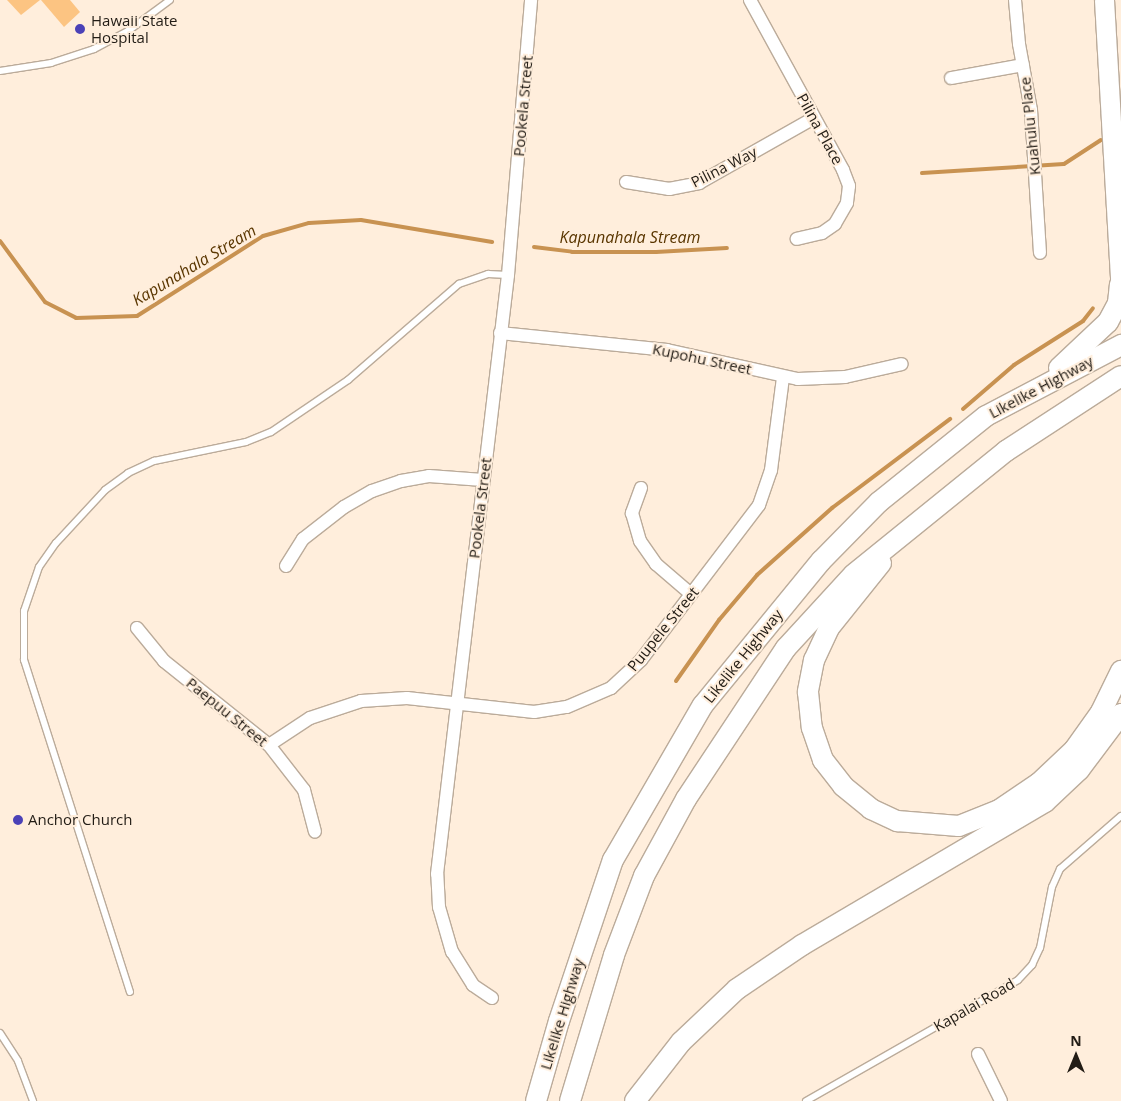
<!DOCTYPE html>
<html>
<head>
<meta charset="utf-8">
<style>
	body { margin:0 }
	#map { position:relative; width:1121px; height:1101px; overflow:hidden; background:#ffeedc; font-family:"Open Sans",sans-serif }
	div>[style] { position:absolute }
	.stream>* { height:4px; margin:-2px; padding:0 2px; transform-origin:2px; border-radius:2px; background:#c89251 }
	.building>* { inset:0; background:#fcc482 }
	.roads { filter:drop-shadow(1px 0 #bbab9a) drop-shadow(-1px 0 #bbab9a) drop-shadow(0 1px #bbab9a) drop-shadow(0 -1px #bbab9a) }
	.service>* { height:6px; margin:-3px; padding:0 3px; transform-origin:3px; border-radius:3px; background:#fff }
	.minor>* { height:12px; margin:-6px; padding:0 6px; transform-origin:6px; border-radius:6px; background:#fff }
	.primary>* { height:19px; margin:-9.5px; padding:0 9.5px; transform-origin:9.5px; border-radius:9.5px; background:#fff }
	.trunk>* { height:20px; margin:-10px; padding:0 10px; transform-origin:10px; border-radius:10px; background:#fff }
	.dots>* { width:14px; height:14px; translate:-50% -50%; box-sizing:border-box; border:2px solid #ffeedc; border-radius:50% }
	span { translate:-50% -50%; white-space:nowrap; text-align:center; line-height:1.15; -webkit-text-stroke:4px #ffeedc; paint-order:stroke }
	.poi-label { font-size:15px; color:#221c15 }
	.left { translate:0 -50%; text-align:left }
	.street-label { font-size:15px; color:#221c15 }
	.water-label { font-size:16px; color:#5a3600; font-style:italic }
	.north { position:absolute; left:1051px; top:1031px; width:50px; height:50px; -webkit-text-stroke:4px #ffeedc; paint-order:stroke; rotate:0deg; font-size:14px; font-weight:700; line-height:20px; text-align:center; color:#221c15 }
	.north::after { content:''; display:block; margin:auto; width:18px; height:22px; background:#221c15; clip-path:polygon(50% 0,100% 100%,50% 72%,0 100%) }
</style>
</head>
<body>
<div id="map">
	<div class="stream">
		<i style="left:922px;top:173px;width:142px;rotate:-3.6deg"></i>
		<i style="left:1064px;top:164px;width:44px;rotate:-33deg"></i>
		<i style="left:0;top:241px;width:76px;rotate:53.6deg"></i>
		<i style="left:45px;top:302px;width:35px;rotate:27deg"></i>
		<i style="left:76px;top:318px;width:61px;rotate:-1.9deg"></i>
		<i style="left:137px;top:316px;width:149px;rotate:-32.4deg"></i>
		<i style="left:263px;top:236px;width:48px;rotate:-15.8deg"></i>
		<i style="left:309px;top:223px;width:52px;rotate:-3.3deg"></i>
		<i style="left:361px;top:220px;width:133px;rotate:9.5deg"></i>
		<i style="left:534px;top:247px;width:38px;rotate:7deg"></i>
		<i style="left:572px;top:252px;width:84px"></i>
		<i style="left:656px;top:252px;width:71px;rotate:-3.2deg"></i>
		<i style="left:963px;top:409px;width:67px;rotate:-40.8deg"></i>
		<i style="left:1014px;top:365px;width:82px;rotate:-32.5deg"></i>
		<i style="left:1083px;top:321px;width:16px;rotate:-52deg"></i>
		<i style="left:676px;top:681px;width:75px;rotate:-54.8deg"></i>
		<i style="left:719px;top:620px;width:59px;rotate:-49.8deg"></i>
		<i style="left:757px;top:575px;width:101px;rotate:-41.8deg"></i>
		<i style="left:832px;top:508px;width:148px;rotate:-37deg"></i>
	</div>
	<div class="building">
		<i style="clip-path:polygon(7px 0,40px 0,21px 15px)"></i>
		<i style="clip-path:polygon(41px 0,70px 0,80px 12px,64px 27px)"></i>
	</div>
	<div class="roads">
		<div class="service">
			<i style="left:0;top:71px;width:52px;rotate:-8.9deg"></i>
			<i style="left:51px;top:63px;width:45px;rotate:-18deg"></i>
			<i style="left:94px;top:49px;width:38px;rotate:-28deg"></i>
			<i style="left:128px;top:31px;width:52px;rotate:-36.4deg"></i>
			<i style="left:130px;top:992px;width:349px;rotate:-107.7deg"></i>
			<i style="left:24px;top:660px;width:49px;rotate:-90deg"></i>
			<i style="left:24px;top:611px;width:46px;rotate:-71.2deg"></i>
			<i style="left:39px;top:567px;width:29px;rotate:-55deg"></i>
			<i style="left:56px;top:543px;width:72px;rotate:-47.2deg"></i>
			<i style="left:105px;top:490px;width:29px;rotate:-36deg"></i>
			<i style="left:128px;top:473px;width:29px;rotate:-25deg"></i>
			<i style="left:154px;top:461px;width:94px;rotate:-11.7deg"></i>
			<i style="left:246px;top:442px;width:27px;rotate:-22deg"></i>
			<i style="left:271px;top:432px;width:93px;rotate:-34deg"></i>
			<i style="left:348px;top:380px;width:147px;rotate:-40.9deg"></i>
			<i style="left:459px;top:284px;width:31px;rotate:-19deg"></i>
			<i style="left:488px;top:274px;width:20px;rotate:3deg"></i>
			<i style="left:0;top:1033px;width:33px;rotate:57deg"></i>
			<i style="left:18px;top:1061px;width:43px;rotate:69.4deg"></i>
			<i style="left:806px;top:1101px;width:244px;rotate:-29.7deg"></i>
			<i style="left:1018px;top:980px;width:21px;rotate:-47deg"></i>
			<i style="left:1032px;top:965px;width:19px;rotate:-65deg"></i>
			<i style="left:1040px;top:948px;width:62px;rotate:-78.9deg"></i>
			<i style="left:1052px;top:887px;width:20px;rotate:-66deg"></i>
			<i style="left:1060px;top:869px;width:81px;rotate:-41deg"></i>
		</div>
		<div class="minor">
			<i style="left:750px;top:0;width:194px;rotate:61.3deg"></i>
			<i style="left:843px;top:170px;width:17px;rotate:69deg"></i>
			<i style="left:849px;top:186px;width:17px;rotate:97deg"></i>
			<i style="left:847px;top:203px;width:24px;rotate:120deg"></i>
			<i style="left:835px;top:224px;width:16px;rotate:145deg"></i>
			<i style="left:822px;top:233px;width:26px;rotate:167deg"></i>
			<i style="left:1015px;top:0;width:44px;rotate:84.8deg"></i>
			<i style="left:1019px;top:44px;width:67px;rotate:79.7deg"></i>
			<i style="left:1031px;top:110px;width:143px;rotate:86.4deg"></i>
			<i style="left:951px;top:78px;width:73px;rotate:-10.2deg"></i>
			<i style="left:626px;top:182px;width:44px;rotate:9.2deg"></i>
			<i style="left:669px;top:189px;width:31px;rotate:-11deg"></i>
			<i style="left:699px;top:183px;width:132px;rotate:-29.5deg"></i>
			<i style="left:500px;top:333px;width:168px;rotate:5.8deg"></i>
			<i style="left:667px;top:350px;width:134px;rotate:12.5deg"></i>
			<i style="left:798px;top:379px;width:47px;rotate:-2.4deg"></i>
			<i style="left:845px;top:377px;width:58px;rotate:-12.8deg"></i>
			<i style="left:641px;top:488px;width:27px;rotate:110deg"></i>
			<i style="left:632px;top:513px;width:29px;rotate:74deg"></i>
			<i style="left:640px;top:541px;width:28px;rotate:55deg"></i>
			<i style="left:656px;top:564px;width:46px;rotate:40.6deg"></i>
			<i style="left:286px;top:566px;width:32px;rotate:-58deg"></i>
			<i style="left:303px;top:539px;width:52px;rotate:-38deg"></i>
			<i style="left:344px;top:507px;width:32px;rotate:-30deg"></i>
			<i style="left:372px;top:491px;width:31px;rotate:-19deg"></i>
			<i style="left:401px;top:481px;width:28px;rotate:-10deg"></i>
			<i style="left:429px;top:476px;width:54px;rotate:4.2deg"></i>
			<i style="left:137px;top:628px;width:43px;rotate:50.7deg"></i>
			<i style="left:164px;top:661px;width:134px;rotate:38.7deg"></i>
			<i style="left:269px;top:745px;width:57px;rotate:52.1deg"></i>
			<i style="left:304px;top:790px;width:43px;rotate:75.3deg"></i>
			<i style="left:269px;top:745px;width:49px;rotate:-33.4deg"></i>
			<i style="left:310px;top:718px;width:54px;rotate:-18.4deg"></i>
			<i style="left:361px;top:701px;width:46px;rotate:-3.7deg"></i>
			<i style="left:407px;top:698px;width:128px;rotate:6.3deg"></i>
			<i style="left:534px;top:712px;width:33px;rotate:-9deg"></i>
			<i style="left:567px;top:707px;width:48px;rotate:-23.4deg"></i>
			<i style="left:611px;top:688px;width:41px;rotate:-43deg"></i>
			<i style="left:641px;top:660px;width:195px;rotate:-52.7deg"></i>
			<i style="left:759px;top:505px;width:37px;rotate:-71deg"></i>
			<i style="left:771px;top:470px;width:94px;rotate:-82.6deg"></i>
			<i style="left:492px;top:998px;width:23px;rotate:-146deg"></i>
			<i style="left:473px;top:985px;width:39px;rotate:-122deg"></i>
			<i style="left:452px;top:952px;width:47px;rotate:-106.1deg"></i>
			<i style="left:439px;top:907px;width:33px;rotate:-93deg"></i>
			<i style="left:437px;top:874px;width:603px;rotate:-83.24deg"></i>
			<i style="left:508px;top:275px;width:276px;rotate:-85.2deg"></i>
			<i style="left:978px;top:1054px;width:52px;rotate:63.9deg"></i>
		</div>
		<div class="primary">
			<i style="left:1104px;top:0;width:291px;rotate:86.7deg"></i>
		</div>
		<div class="trunk">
			<i style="left:1059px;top:368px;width:67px;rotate:-43.2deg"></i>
			<i style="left:1108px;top:322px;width:21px;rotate:-62deg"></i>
			<i style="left:1118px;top:303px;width:19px;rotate:-84deg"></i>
			<i style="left:881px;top:563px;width:83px;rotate:128.7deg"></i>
			<i style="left:829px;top:628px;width:35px;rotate:115deg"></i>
			<i style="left:814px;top:660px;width:33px;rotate:101deg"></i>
			<i style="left:808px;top:692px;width:36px;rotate:84deg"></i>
			<i style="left:812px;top:728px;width:34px;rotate:71deg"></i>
			<i style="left:823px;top:760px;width:33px;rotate:52deg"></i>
			<i style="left:843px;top:786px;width:36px;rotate:39deg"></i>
			<i style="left:871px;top:809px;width:29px;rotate:25deg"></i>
			<i style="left:897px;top:821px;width:62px;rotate:4.6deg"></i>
			<i style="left:959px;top:826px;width:43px;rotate:-21.8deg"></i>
			<i style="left:999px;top:810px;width:48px;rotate:-34deg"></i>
			<i style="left:1039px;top:783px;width:48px;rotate:-43.3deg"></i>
			<i style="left:1074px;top:750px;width:47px;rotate:-54.6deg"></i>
			<i style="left:1101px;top:712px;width:46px;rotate:-64deg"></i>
			<i style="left:536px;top:1101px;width:83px;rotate:-74deg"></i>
			<i style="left:559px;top:1021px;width:170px;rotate:-71.5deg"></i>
			<i style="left:613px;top:860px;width:179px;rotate:-59.9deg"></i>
			<i style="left:703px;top:705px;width:186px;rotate:-50.7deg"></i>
			<i style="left:821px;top:561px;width:83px;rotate:-45.5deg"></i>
			<i style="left:879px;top:502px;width:137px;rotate:-38.8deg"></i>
			<i style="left:986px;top:416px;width:153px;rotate:-27.7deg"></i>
			<i style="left:570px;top:1101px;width:152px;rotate:-73.2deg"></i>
			<i style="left:614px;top:955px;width:85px;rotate:-69.2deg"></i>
			<i style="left:644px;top:876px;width:88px;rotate:-61.4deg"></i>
			<i style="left:686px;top:799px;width:181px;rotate:-56.5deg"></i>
			<i style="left:786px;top:648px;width:100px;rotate:-47.4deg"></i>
			<i style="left:854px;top:574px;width:196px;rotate:-39deg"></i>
			<i style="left:1006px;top:451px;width:137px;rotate:-33.1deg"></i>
			<i style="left:635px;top:1101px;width:75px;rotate:-52.1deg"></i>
			<i style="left:681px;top:1042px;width:77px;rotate:-43.4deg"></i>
			<i style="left:737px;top:989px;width:78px;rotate:-34.1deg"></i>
			<i style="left:802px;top:945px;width:282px;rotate:-30.5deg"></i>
			<i style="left:1045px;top:802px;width:47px;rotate:-43.3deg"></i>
			<i style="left:1079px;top:770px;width:70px;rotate:-53.1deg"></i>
		</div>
	</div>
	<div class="dots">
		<i style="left:80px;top:29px;background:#4b41b7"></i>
		<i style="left:18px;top:820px;background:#4b41b7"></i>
	</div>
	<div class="poi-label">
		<span class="left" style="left:91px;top:29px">Hawaii State<br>Hospital</span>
		<span class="left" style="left:28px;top:820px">Anchor Church</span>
	</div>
	<div class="street-label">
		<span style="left:523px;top:106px;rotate:-85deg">Pookela Street</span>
		<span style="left:1030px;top:126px;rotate:-96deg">Kuahulu Place</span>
		<span style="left:820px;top:129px;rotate:61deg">Pilina Place</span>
		<span style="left:724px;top:167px;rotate:-27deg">Pilina Way</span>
		<span style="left:702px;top:359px;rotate:12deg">Kupohu Street</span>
		<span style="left:1041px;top:387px;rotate:-28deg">Likelike Highway</span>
		<span style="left:480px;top:508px;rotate:-83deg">Pookela Street</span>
		<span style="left:663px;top:629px;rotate:-51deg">Puupele Street</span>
		<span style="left:743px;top:656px;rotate:-51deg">Likelike Highway</span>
		<span style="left:227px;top:712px;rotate:39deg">Paepuu Street</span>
		<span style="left:974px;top:1005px;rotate:-30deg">Kapalai Road</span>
		<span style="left:562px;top:1014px;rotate:-73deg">Likelike Highway</span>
	</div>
	<div class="water-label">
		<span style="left:630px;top:237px">Kapunahala Stream</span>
		<span style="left:194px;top:265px;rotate:-31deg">Kapunahala Stream</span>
	</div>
	<div class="north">N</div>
</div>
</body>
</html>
